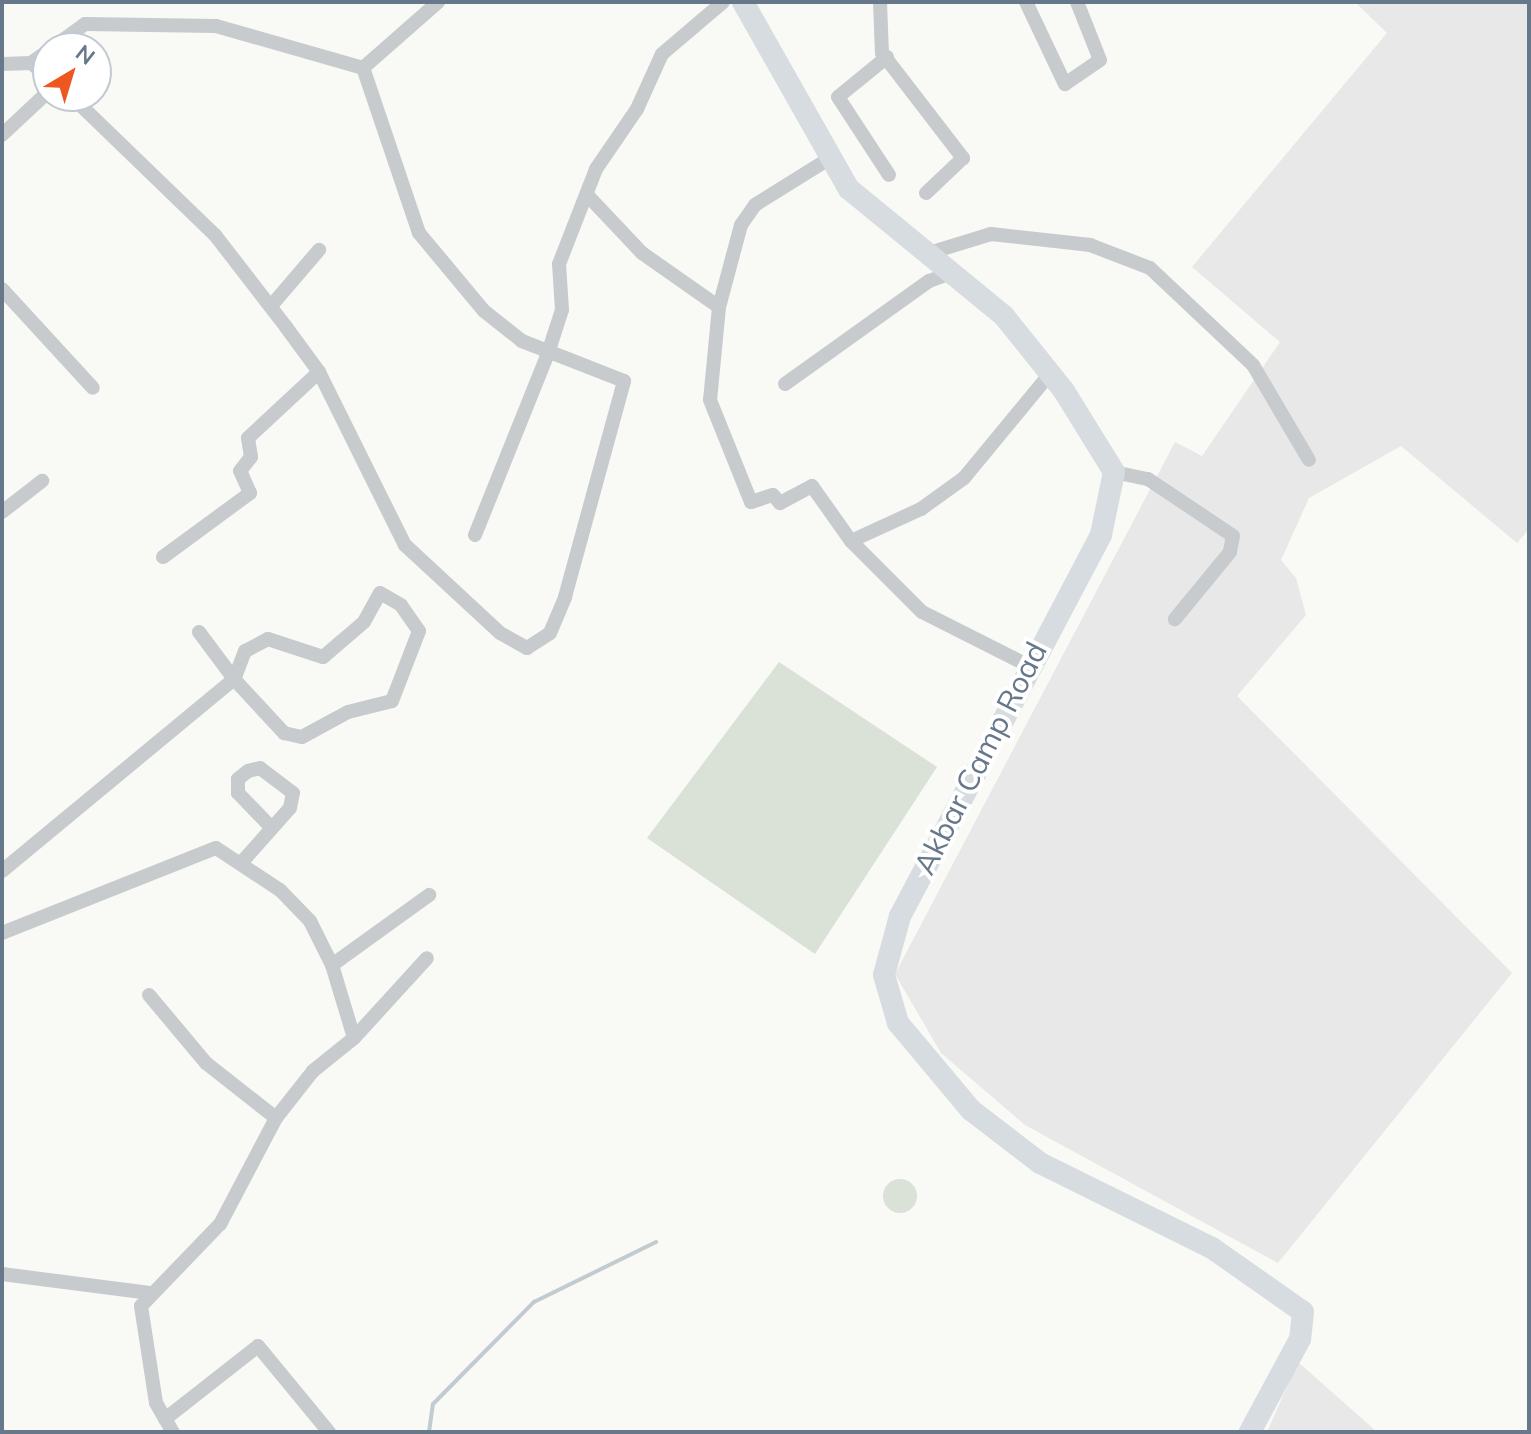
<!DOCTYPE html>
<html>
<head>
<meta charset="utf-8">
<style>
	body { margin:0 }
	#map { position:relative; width:1531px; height:1434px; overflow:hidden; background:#f9f9f6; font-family:Mulish,sans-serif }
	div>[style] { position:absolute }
	.built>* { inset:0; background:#e7e8e7 }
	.green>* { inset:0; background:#dae1d7 }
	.round { border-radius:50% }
	.stream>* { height:4px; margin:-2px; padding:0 2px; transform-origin:2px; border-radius:2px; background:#c1cbd0 }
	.street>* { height:14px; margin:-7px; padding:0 7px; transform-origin:7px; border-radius:7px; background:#c7cbce }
	.secondary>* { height:22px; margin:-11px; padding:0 11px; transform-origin:11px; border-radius:11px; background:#d6dce0 }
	span { translate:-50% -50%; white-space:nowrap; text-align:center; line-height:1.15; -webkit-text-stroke:8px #fff; paint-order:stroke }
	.street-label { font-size:30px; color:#667889 }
	.frame { position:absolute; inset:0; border:4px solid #667889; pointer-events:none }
	.north { position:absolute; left:32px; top:32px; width:80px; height:80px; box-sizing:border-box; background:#fff; border:2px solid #c2c9d0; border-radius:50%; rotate:38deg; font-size:22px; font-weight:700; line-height:32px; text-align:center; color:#667889 }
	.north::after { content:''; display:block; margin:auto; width:28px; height:36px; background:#ef5721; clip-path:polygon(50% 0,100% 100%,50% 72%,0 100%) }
</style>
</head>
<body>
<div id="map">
	<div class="built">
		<i style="clip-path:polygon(1355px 2px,1529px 2px,1529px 529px,1517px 543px,1401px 446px,1309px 498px,1281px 560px,1296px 578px,1306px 615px,1237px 696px,1512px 973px,1278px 1263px,1025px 1125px,941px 1053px,895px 974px,1175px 442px,1202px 456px,1280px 342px,1192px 267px,1387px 33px)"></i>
		<i style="clip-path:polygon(1298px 1362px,1377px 1432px,1267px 1432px)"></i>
	</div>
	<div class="green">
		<i style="clip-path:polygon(779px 662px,937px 767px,815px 954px,647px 838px)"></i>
		<i class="round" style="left:883px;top:1179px;width:34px;height:34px"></i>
	</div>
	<div class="stream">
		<i style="left:429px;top:1432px;width:28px;rotate:-82deg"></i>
		<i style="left:433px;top:1404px;width:144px;rotate:-45.3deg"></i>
		<i style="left:534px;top:1302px;width:136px;rotate:-26.2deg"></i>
	</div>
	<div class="street">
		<i style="left:880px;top:2px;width:51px;rotate:87.8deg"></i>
		<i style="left:882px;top:53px;width:133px;rotate:52.4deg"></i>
		<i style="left:963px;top:158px;width:51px;rotate:136.6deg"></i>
		<i style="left:1026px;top:2px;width:91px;rotate:64.6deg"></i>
		<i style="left:1065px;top:84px;width:42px;rotate:-34.4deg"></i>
		<i style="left:1100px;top:60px;width:62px;rotate:-111.6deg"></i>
		<i style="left:52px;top:48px;width:41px;rotate:-36deg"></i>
		<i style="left:85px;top:24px;width:131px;rotate:0.9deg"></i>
		<i style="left:216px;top:26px;width:153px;rotate:15.9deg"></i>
		<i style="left:48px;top:51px;width:21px;rotate:145deg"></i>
		<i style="left:31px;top:63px;width:22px;rotate:39deg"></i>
		<i style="left:887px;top:57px;width:63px;rotate:140.8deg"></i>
		<i style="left:838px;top:97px;width:93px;rotate:56.8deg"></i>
		<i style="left:2px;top:64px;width:29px;rotate:-2deg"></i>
		<i style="left:71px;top:96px;width:200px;rotate:44deg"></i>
		<i style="left:215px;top:235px;width:116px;rotate:52.3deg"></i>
		<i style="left:286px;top:327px;width:56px;rotate:53.7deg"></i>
		<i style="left:319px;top:372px;width:193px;rotate:63.6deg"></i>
		<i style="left:405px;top:545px;width:129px;rotate:42.8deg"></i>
		<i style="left:500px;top:633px;width:31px;rotate:29deg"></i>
		<i style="left:527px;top:648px;width:27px;rotate:-33deg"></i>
		<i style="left:550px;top:633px;width:39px;rotate:-67deg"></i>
		<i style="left:565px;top:597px;width:224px;rotate:-74.7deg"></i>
		<i style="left:624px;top:381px;width:110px;rotate:-158.6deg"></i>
		<i style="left:522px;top:341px;width:48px;rotate:-141.7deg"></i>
		<i style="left:484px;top:311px;width:102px;rotate:-129.8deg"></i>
		<i style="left:419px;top:233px;width:174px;rotate:-108.7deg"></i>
		<i style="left:363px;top:68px;width:100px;rotate:-41.3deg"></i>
		<i style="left:2px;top:135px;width:63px;rotate:-43.1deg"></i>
		<i style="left:827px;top:160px;width:85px;rotate:148deg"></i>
		<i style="left:755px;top:205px;width:24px;rotate:125deg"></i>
		<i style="left:741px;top:225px;width:85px;rotate:105deg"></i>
		<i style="left:719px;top:307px;width:93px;rotate:95.5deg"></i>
		<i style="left:710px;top:400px;width:110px;rotate:68.1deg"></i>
		<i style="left:751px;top:502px;width:23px;rotate:-18deg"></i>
		<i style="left:773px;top:495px;width:11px;rotate:49deg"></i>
		<i style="left:780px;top:503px;width:36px;rotate:-28deg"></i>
		<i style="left:812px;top:486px;width:67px;rotate:54.7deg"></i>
		<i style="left:590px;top:198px;width:76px;rotate:46.6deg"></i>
		<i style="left:642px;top:253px;width:94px;rotate:35deg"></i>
		<i style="left:926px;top:254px;width:68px;rotate:-17.1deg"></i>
		<i style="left:991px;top:234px;width:100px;rotate:6.3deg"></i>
		<i style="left:1090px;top:245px;width:64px;rotate:21deg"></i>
		<i style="left:1150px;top:268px;width:141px;rotate:43.3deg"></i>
		<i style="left:1253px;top:365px;width:110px;rotate:59.5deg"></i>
		<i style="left:2px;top:289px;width:134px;rotate:47.4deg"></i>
		<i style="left:271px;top:306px;width:74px;rotate:-49.4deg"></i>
		<i style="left:785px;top:384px;width:177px;rotate:-35.6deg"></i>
		<i style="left:929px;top:281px;width:23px;rotate:-20deg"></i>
		<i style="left:1114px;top:472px;width:35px;rotate:12deg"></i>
		<i style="left:1148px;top:479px;width:102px;rotate:33.8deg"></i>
		<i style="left:1233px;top:536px;width:16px;rotate:101deg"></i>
		<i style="left:1230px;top:552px;width:87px;rotate:129.4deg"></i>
		<i style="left:2px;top:512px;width:51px;rotate:-37.8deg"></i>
		<i style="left:475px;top:535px;width:196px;rotate:-68.1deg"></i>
		<i style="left:548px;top:353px;width:45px;rotate:-72deg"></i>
		<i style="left:562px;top:310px;width:46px;rotate:-93.7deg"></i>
		<i style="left:559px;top:264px;width:102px;rotate:-68.7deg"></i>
		<i style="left:596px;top:169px;width:73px;rotate:-55.7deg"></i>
		<i style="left:637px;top:109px;width:60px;rotate:-65.6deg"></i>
		<i style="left:662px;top:54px;width:80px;rotate:-40.4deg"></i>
		<i style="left:163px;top:557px;width:108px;rotate:-36.3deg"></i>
		<i style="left:250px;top:493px;width:24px;rotate:-114deg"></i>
		<i style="left:240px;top:471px;width:18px;rotate:-52deg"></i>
		<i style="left:251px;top:457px;width:19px;rotate:-99deg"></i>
		<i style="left:248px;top:438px;width:97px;rotate:-42.9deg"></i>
		<i style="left:199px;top:632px;width:59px;rotate:53.3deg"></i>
		<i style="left:1027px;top:665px;width:118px;rotate:-153.2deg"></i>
		<i style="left:922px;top:612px;width:100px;rotate:-135deg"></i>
		<i style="left:851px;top:541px;width:77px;rotate:-24.6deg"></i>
		<i style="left:921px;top:509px;width:53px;rotate:-35.8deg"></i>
		<i style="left:964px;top:478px;width:134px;rotate:-50.5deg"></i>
		<i style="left:242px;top:862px;width:72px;rotate:-48.4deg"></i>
		<i style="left:290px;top:808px;width:15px;rotate:-79deg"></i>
		<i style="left:293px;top:793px;width:41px;rotate:-142.9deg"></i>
		<i style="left:260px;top:768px;width:12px;rotate:166deg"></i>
		<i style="left:248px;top:771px;width:13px;rotate:141deg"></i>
		<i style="left:238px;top:779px;width:14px;rotate:90deg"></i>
		<i style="left:238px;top:793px;width:45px;rotate:45.9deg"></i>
		<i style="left:2px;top:871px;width:301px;rotate:-39.6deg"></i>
		<i style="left:234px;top:679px;width:74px;rotate:47.2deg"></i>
		<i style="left:284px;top:733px;width:18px;rotate:13deg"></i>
		<i style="left:302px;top:737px;width:52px;rotate:-28.5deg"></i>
		<i style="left:348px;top:712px;width:45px;rotate:-14deg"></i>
		<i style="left:392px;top:701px;width:75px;rotate:-68.9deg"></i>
		<i style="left:419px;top:631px;width:32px;rotate:-125deg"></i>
		<i style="left:401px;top:605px;width:24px;rotate:-150deg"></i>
		<i style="left:380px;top:593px;width:33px;rotate:119deg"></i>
		<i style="left:364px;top:622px;width:54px;rotate:139.5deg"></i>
		<i style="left:323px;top:657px;width:58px;rotate:-161.9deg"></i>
		<i style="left:268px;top:639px;width:26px;rotate:152deg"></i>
		<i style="left:245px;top:651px;width:30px;rotate:111deg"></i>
		<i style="left:2px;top:933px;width:230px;rotate:-21.7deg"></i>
		<i style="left:216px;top:848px;width:77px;rotate:33.3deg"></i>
		<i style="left:280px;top:890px;width:43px;rotate:45.9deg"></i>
		<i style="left:310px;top:921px;width:49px;rotate:63.4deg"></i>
		<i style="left:332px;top:965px;width:76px;rotate:73.2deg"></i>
		<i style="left:354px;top:1038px;width:53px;rotate:141.2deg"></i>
		<i style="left:313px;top:1071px;width:60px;rotate:128.2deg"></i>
		<i style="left:276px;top:1118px;width:120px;rotate:117.8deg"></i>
		<i style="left:220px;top:1224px;width:114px;rotate:133.9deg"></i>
		<i style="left:141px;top:1306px;width:98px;rotate:81.2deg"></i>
		<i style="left:156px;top:1403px;width:34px;rotate:60deg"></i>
		<i style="left:332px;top:965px;width:120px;rotate:-35.8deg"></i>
		<i style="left:149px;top:995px;width:89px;rotate:50deg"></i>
		<i style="left:206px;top:1063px;width:89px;rotate:38.2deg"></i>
		<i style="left:354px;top:1038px;width:108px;rotate:-47.6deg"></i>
		<i style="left:2px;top:1274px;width:149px;rotate:7.3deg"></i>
		<i style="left:165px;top:1419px;width:118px;rotate:-38.1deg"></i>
		<i style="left:258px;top:1346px;width:112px;rotate:50.5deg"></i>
	</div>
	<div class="secondary">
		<i style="left:743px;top:2px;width:215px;rotate:60.5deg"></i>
		<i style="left:849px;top:189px;width:200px;rotate:39.3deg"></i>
		<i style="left:1004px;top:316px;width:96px;rotate:51.3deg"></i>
		<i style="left:1064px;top:391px;width:95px;rotate:58.3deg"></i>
		<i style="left:1114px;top:472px;width:64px;rotate:101.7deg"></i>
		<i style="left:1101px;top:535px;width:431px;rotate:117.8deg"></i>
		<i style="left:900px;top:916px;width:61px;rotate:105.2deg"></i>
		<i style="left:884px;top:975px;width:50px;rotate:73.7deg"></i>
		<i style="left:898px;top:1023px;width:114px;rotate:50deg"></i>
		<i style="left:971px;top:1110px;width:87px;rotate:37.5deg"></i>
		<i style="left:1040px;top:1163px;width:192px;rotate:26.3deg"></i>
		<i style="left:1212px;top:1248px;width:111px;rotate:35.1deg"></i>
		<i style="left:1303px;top:1312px;width:27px;rotate:96deg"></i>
		<i style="left:1300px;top:1339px;width:106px;rotate:118.3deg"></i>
	</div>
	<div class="street-label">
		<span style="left:980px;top:758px;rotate:-63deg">Akbar Camp Road</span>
	</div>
	<div class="frame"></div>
	<div class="north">N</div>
</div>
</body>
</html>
